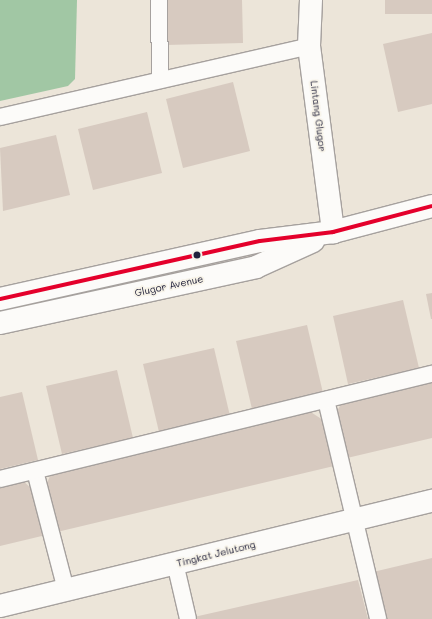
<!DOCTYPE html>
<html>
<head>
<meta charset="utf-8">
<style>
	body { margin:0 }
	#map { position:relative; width:432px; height:619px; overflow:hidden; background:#ece5d9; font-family:Mali,sans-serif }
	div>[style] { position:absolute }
	.forest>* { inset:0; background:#a1c7a4 }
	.building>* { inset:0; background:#d7cac0 }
	.roads { filter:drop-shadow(1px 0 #a6a19e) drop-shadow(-1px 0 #a6a19e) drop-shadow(0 1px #a6a19e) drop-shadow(0 -1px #a6a19e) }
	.service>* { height:16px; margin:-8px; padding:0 8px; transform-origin:8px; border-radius:8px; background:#fcfbf9 }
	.minor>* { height:22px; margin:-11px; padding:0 11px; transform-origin:11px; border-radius:11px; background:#fcfbf9 }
	.tertiary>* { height:22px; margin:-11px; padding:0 11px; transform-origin:11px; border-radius:11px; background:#fcfbf9 }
	.bus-1>* { height:4px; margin:-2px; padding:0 2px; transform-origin:2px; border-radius:2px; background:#e4002b }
	.dots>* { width:11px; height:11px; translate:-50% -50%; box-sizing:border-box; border:2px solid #f7f3e8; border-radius:50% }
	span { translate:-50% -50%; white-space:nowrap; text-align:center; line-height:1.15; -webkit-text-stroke:3.5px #f7f3e8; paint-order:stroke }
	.street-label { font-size:10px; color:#22223b }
</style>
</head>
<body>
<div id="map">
	<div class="forest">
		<i style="clip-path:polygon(0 0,77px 0,75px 79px,68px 86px,0 101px)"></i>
	</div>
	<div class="building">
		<i style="clip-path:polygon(165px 0,242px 0,243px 43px,166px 45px)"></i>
		<i style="clip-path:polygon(385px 0,432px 0,432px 14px,385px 14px)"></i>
		<i style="clip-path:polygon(432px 33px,432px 104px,398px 112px,383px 44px)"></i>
		<i style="clip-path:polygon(233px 82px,250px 151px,183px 168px,166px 99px)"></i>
		<i style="clip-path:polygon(147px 112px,162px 173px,93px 190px,78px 129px)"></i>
		<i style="clip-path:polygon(56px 135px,70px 195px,3px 211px,0 148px)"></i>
		<i style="clip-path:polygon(432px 293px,432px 319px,431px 319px,426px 294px)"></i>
		<i style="clip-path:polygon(403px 300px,419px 368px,348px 384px,333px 316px)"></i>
		<i style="clip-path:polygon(307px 325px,323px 393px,252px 409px,236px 341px)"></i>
		<i style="clip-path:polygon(214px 348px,230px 416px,159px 432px,143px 364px)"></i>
		<i style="clip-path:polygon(117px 370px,133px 438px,62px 454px,46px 386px)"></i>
		<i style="clip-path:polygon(432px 378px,432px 438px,347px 458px,337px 411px,344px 399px)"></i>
		<i style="clip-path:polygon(22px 392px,38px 460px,0 469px,0 397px)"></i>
		<i style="clip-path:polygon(306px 409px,323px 420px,334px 466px,57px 532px,46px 485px,51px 474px)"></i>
		<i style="clip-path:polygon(20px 478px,35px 492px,46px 535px,0 546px,0 483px)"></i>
		<i style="clip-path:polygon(432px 558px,432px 619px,384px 619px,373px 572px)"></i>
		<i style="clip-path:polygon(358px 580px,368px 619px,195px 619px,194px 617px)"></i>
	</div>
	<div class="roads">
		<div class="service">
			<i style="left:159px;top:0;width:78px;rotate:89.3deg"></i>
			<i style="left:0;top:117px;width:317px;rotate:-12.9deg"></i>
			<i style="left:326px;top:400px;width:225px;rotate:76.6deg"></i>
			<i style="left:35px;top:471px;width:123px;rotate:75.4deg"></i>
			<i style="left:0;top:479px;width:445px;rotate:-13.7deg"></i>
			<i style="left:175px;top:563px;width:57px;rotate:76.9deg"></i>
		</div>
		<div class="minor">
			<i style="left:311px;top:0;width:46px;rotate:92.5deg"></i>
			<i style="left:309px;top:46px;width:188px;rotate:82.6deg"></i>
			<i style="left:0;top:606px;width:445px;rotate:-13.7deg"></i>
		</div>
		<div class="tertiary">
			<i style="left:0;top:299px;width:266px;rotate:-12.6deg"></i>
			<i style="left:260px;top:241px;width:74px;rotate:-7deg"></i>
			<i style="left:333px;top:232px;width:102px;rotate:-14.7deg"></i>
			<i style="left:0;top:323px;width:262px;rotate:-12.3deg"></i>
			<i style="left:256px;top:267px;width:63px;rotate:-24.5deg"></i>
		</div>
	</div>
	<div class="bus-1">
		<i style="left:0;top:299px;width:266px;rotate:-12.6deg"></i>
		<i style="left:260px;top:241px;width:74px;rotate:-7deg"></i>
		<i style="left:333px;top:232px;width:102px;rotate:-14.7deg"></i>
	</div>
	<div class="dots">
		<i style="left:197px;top:255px;background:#22223b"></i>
	</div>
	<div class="street-label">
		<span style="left:318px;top:116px;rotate:83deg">Lintang Glugor</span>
		<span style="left:169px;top:286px;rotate:-12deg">Glugor Avenue</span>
		<span style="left:216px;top:554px;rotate:-14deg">Tingkat Jelutong</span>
	</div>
</div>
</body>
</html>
